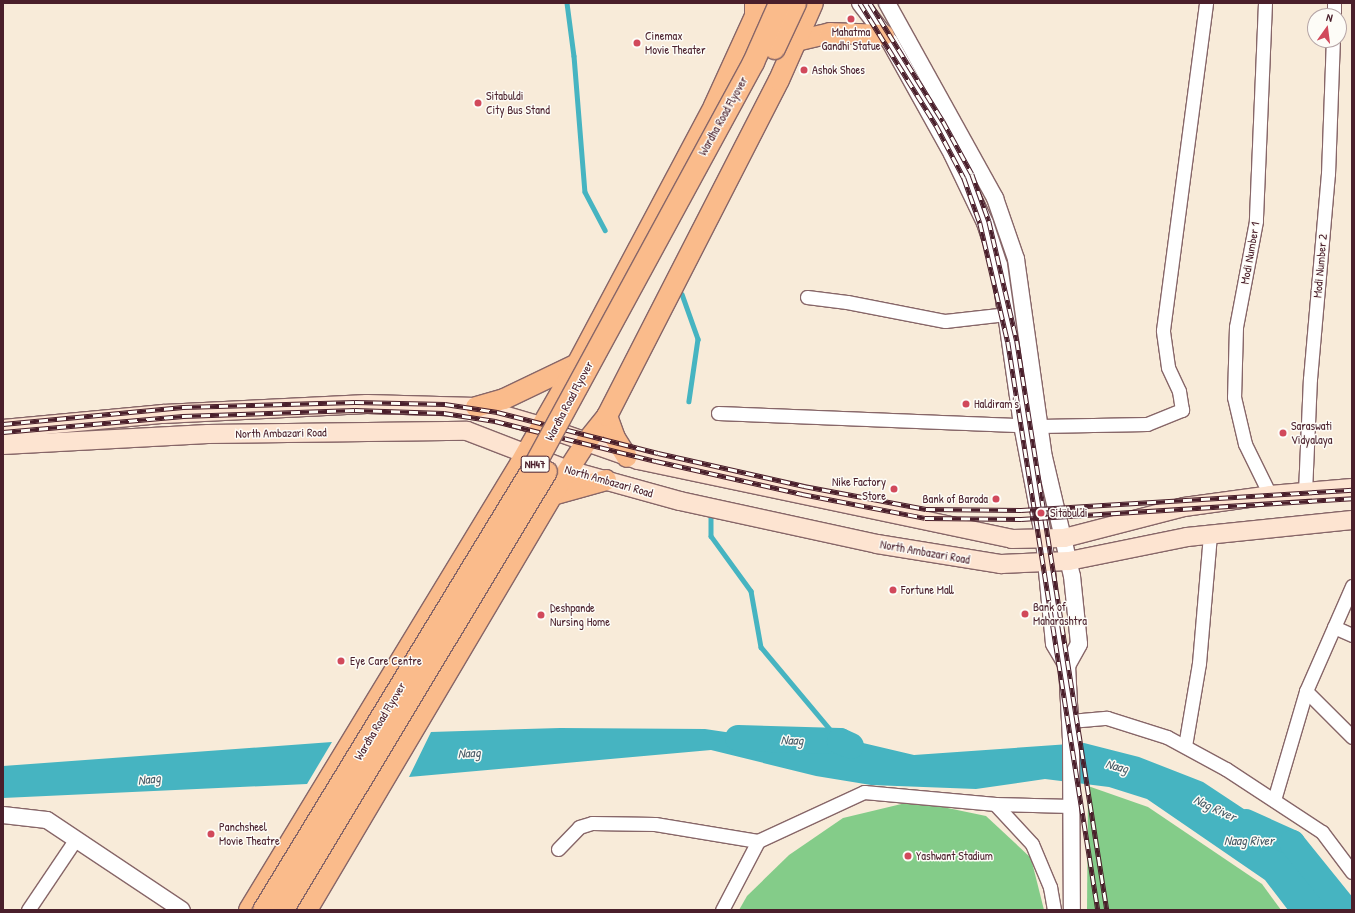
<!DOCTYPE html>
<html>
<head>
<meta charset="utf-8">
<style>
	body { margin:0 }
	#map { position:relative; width:1355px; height:913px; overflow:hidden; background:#f8ebd9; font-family:"Patrick Hand",sans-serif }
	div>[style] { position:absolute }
	.green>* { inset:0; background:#84cc89 }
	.water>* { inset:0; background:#46b4c1 }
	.stream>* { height:4.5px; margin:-2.25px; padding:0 2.25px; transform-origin:2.25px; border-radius:2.25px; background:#46b4c1 }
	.river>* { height:26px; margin:-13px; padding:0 13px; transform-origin:13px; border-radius:13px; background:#46b4c1 }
	.roads { filter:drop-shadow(1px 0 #876668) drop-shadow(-1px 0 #876668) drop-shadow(0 1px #876668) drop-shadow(0 -1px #876668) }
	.minor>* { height:13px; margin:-6.5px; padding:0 6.5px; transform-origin:6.5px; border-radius:6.5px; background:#fff }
	.tertiary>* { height:16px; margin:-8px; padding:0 8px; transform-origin:8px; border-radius:8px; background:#fff }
	.secondary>* { height:18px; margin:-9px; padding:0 9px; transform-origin:9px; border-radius:9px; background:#fde4d1 }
	.primary>* { height:20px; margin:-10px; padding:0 10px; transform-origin:10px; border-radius:10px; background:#fabb8b }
	.trunk>* { height:21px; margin:-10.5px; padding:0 10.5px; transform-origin:10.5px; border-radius:10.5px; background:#fabb8b }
	.rail>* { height:4.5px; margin-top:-2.25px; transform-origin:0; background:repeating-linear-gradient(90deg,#fdfcf7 0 9px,#4a1f2b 0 18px); box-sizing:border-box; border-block:1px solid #4a1f2b }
	.bridges { filter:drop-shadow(1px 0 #876668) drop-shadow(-1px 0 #876668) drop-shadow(0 1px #876668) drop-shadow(0 -1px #876668) }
	.trunk-bridge>* { height:21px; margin:-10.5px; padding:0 10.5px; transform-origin:10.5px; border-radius:10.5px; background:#fabb8b }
	.dots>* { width:11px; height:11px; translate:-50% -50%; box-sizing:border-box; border:2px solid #fdfcf7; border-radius:50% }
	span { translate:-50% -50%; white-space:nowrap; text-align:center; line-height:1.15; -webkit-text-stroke:3px #fdfcf7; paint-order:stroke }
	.shield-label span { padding:1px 3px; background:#fdfcf7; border:1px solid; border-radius:3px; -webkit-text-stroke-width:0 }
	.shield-label { font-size:11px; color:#4a1f2b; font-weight:700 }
	.poi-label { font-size:12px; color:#4a1f2b }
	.left { translate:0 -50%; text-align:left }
	.right { translate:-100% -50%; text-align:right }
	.street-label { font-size:12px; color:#4a1f2b }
	.water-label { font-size:13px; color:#485b67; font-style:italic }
	.frame { position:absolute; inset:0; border:4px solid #4a1f2b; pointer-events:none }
	.north { position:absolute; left:1307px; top:8px; width:40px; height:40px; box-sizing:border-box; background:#fdfcf7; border:1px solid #b5a4a5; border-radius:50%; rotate:14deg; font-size:11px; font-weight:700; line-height:16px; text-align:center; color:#4a1f2b }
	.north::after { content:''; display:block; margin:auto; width:14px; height:18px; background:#d1495b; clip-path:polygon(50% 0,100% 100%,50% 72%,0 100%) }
</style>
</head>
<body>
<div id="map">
	<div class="green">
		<i style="clip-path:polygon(1088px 786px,1148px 807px,1262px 884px,1281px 910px,1087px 910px)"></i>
		<i style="clip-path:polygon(914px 801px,986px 816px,1031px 858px,1044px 910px,739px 910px,747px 896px,789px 855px,843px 818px)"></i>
	</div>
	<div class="water">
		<i style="clip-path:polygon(560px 728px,705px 729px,785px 741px,846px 739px,914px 755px,1084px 743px,1139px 757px,1203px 782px,1268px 825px,1339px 910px,1288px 910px,1265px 880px,1147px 799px,1109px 787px,1045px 779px,976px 789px,871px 785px,816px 776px,711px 750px,409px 777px,431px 732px)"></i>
		<i style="clip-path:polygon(332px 742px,307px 784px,3px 798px,3px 766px)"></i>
	</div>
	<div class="stream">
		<i style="left:567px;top:3px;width:53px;rotate:82.5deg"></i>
		<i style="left:574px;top:56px;width:136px;rotate:85.4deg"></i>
		<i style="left:585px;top:192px;width:43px;rotate:62.2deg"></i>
		<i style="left:682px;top:294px;width:48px;rotate:70.4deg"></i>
		<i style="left:698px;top:339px;width:63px;rotate:98.3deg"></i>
		<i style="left:711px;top:514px;width:22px;rotate:90deg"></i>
		<i style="left:711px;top:536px;width:68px;rotate:54deg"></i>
		<i style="left:751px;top:591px;width:57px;rotate:79.9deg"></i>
		<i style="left:761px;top:647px;width:123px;rotate:50deg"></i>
	</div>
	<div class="river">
		<i style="left:738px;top:738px;width:102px;rotate:1.7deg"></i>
		<i style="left:840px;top:741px;width:12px;rotate:24deg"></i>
		<i style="left:1246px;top:822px;width:51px;rotate:24.5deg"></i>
		<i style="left:1292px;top:843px;width:86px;rotate:51.1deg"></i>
	</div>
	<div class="roads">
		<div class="minor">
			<i style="left:1265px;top:3px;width:218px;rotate:92.4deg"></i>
			<i style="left:1256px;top:221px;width:108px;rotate:100.7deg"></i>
			<i style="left:1236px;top:327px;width:70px;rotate:91.6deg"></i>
			<i style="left:1234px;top:397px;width:48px;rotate:76.8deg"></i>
			<i style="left:1245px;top:444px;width:57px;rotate:63.9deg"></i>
			<i style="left:1334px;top:16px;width:13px;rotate:-90deg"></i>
			<i style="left:807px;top:297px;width:40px;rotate:7.1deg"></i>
			<i style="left:847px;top:302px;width:100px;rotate:11deg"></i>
			<i style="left:945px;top:321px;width:61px;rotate:-6.5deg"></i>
			<i style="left:718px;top:413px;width:304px;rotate:2.3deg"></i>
			<i style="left:1039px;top:426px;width:108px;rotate:-1.1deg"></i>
			<i style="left:1147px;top:424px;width:38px;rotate:-22deg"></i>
			<i style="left:1182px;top:410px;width:19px;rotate:-99deg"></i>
			<i style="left:1179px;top:391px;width:26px;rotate:-115deg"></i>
			<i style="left:1168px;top:367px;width:37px;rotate:-98deg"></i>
			<i style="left:1163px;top:330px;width:330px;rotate:-82.5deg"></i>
			<i style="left:1305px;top:492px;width:113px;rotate:-87.5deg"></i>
			<i style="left:1310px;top:379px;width:206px;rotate:-85deg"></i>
			<i style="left:1328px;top:174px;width:134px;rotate:-87.9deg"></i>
			<i style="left:1334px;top:627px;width:20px;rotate:24deg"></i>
			<i style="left:1306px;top:691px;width:65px;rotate:45deg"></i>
			<i style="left:1070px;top:721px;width:37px;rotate:-5deg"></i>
			<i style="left:1107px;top:718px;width:63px;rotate:17.6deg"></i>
			<i style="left:1167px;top:737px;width:67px;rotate:28.5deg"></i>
			<i style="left:1226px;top:769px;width:115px;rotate:33.3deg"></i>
			<i style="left:1322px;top:832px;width:50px;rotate:53.1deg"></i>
			<i style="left:1185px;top:746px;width:84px;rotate:-80.4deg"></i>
			<i style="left:1199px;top:663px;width:128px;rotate:-85.1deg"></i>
			<i style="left:1274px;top:800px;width:114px;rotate:-73.6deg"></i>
			<i style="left:1306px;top:691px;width:115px;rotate:-66.3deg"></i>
			<i style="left:995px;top:804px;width:54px;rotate:47.2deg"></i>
			<i style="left:1032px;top:844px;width:47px;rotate:67.3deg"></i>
			<i style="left:1050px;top:887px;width:23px;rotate:80deg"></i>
			<i style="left:558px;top:849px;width:30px;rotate:-46deg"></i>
			<i style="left:579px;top:827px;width:14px;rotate:-17deg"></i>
			<i style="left:592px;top:823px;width:63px;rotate:0.9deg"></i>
			<i style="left:655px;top:824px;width:104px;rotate:9.4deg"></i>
			<i style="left:28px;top:910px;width:84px;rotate:-56.1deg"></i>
			<i style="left:722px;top:910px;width:78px;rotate:-62.4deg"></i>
			<i style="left:758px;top:841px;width:117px;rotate:-24.8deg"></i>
			<i style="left:864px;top:792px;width:132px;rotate:5.2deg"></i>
			<i style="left:995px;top:804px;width:76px;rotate:1.5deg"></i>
		</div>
		<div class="tertiary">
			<i style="left:860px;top:3px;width:49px;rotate:52.4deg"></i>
			<i style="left:890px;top:42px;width:128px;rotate:61deg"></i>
			<i style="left:952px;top:154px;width:76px;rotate:64.4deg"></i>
			<i style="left:985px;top:223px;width:44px;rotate:71.6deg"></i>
			<i style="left:999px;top:265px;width:162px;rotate:81.8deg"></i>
			<i style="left:1022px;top:425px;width:117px;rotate:79.2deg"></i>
			<i style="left:1044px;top:540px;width:104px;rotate:84.5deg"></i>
			<i style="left:1054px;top:644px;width:26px;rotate:59deg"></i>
			<i style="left:1067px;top:666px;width:75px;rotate:86.9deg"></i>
			<i style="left:1071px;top:741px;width:169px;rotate:89.7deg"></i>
			<i style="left:887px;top:3px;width:223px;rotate:61deg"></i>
			<i style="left:995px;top:198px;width:65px;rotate:71deg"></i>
			<i style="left:1016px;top:259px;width:200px;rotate:82deg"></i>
			<i style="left:1044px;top:457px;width:122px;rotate:76.8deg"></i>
			<i style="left:1072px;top:576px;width:68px;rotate:84.1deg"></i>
			<i style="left:1079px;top:644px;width:25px;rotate:119deg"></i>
			<i style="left:3px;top:815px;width:44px;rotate:6.5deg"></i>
			<i style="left:47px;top:820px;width:162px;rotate:33.7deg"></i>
		</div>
		<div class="secondary">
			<i style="left:3px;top:429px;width:161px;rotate:-5.4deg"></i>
			<i style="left:163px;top:414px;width:204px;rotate:-2.8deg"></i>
			<i style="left:367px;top:404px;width:109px;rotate:1.6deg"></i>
			<i style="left:476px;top:407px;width:68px;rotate:16.3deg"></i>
			<i style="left:541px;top:426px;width:103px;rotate:19.3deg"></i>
			<i style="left:638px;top:460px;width:382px;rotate:11.9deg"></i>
			<i style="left:1012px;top:539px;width:52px;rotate:-1.1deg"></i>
			<i style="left:1064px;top:538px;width:124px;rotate:-14.5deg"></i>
			<i style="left:1184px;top:507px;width:87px;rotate:-7.9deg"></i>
			<i style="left:1270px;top:495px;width:82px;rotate:-4.9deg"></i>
			<i style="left:3px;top:445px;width:205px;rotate:-3.1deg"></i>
			<i style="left:208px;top:434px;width:259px;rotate:-0.7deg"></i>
			<i style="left:467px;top:431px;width:108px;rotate:21.1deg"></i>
			<i style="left:568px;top:470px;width:116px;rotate:15.5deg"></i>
			<i style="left:680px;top:501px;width:202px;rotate:12.3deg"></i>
			<i style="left:877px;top:544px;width:126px;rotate:9.2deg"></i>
			<i style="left:1001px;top:564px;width:68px;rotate:-2.5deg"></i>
			<i style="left:1069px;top:561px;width:120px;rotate:-11.5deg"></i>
			<i style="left:1187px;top:537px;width:166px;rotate:-5.9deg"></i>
		</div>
		<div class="primary">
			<i style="left:796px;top:41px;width:35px;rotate:-13deg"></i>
			<i style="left:830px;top:33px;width:54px;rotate:2.1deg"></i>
			<i style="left:476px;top:407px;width:29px;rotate:-16deg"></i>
			<i style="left:504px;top:399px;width:81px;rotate:-25.6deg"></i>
			<i style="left:607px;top:416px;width:23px;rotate:70deg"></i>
			<i style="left:615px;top:438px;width:22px;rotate:58deg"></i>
			<i style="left:552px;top:495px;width:56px;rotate:-15.5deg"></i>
			<i style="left:249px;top:910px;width:522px;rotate:-58.72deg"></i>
			<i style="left:520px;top:464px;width:115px;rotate:-60.3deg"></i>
			<i style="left:577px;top:364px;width:292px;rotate:-62deg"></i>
			<i style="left:714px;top:106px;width:113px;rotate:-65.5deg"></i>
			<i style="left:307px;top:910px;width:482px;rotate:-59.4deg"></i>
			<i style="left:552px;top:495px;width:64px;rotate:-57.1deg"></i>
			<i style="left:587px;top:441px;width:32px;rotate:-51deg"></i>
			<i style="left:607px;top:416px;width:377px;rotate:-62.9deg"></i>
			<i style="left:779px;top:80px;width:84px;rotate:-66.2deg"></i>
		</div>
		<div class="trunk">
			<i style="left:755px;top:15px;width:12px;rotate:-90deg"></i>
		</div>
	</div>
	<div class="rail">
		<i style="left:860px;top:3px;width:144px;rotate:58.1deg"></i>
		<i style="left:936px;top:125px;width:60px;rotate:62.2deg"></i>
		<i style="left:964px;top:178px;width:48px;rotate:70.4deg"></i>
		<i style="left:980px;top:223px;width:122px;rotate:76.8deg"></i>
		<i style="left:1008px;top:342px;width:575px;rotate:81deg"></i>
		<i style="left:870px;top:3px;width:139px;rotate:58.3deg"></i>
		<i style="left:943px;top:121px;width:60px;rotate:61.3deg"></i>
		<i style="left:972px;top:174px;width:50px;rotate:70.1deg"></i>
		<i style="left:989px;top:221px;width:123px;rotate:76.9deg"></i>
		<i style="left:1017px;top:341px;width:576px;rotate:81.01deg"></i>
		<i style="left:3px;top:424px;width:181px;rotate:-5.4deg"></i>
		<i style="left:183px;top:407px;width:172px;rotate:-1.7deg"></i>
		<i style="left:355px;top:402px;width:90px;rotate:1.3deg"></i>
		<i style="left:445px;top:404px;width:53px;rotate:8.7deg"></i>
		<i style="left:497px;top:412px;width:166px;rotate:14.3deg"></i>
		<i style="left:658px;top:453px;width:150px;rotate:12.7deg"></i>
		<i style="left:804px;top:486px;width:124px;rotate:10.7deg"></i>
		<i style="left:926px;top:509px;width:95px;rotate:0.6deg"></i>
		<i style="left:1021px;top:510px;width:332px;rotate:-3.5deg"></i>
		<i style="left:3px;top:432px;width:181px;rotate:-5.1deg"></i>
		<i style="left:183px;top:416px;width:172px;rotate:-2deg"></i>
		<i style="left:355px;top:410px;width:89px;rotate:1.9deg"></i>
		<i style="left:444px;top:413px;width:52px;rotate:8.9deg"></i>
		<i style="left:495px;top:421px;width:166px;rotate:14deg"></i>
		<i style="left:656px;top:461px;width:150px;rotate:12.7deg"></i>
		<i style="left:802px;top:494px;width:125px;rotate:11deg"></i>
		<i style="left:925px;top:518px;width:96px;rotate:0.6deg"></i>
		<i style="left:1021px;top:519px;width:332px;rotate:-3.6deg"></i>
	</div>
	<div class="bridges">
		<div class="trunk-bridge">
			<i style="left:774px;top:48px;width:50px;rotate:-65deg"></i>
			<i style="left:263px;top:910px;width:519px;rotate:-58.64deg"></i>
			<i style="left:533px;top:467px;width:461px;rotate:-61.5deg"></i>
			<i style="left:753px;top:62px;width:64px;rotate:-66.2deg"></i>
			<i style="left:282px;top:910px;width:512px;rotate:-58.98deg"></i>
		</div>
	</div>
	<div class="dots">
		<i style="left:851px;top:19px;background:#d1495b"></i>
		<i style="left:637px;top:43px;background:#d1495b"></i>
		<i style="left:804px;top:70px;background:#d1495b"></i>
		<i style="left:478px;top:103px;background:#d1495b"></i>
		<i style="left:966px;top:404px;background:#d1495b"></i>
		<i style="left:1283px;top:433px;background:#d1495b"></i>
		<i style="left:894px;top:489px;background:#d1495b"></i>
		<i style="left:996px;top:499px;background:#d1495b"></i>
		<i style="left:1041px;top:513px;background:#d1495b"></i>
		<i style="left:893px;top:590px;background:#d1495b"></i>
		<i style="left:1025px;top:614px;background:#d1495b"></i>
		<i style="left:541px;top:615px;background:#d1495b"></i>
		<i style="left:341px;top:661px;background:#d1495b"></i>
		<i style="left:211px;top:834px;background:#d1495b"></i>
		<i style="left:908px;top:856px;background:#d1495b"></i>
	</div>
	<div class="shield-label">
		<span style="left:535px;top:464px">NH47</span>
	</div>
	<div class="poi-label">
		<span style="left:851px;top:39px">Mahatma<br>Gandhi Statue</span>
		<span class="left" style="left:645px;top:43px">Cinemax<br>Movie Theater</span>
		<span class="left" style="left:812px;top:70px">Ashok Shoes</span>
		<span class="left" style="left:486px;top:103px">Sitabuldi<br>City Bus Stand</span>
		<span class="left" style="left:974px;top:404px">Haldiram's</span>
		<span class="left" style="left:1291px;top:433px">Saraswati<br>Vidyalaya</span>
		<span class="right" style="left:886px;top:489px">Nike Factory<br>Store</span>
		<span class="right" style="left:988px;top:499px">Bank of Baroda</span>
		<span class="left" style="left:1050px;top:513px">Sitabuldi</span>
		<span class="left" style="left:901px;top:590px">Fortune Mall</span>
		<span class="left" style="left:1033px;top:614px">Bank of<br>Maharashtra</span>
		<span class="left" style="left:550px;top:615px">Deshpande<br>Nursing Home</span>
		<span class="left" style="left:350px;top:661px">Eye Care Centre</span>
		<span class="left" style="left:219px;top:834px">Panchsheel<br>Movie Theatre</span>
		<span class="left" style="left:916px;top:856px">Yashwant Stadium</span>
	</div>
	<div class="street-label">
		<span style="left:723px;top:116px;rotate:-61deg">Wardha Road Flyover</span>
		<span style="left:1250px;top:253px;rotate:-80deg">Modi Number 1</span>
		<span style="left:1320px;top:266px;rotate:-85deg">Modi Number 2</span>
		<span style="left:569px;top:401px;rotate:-62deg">Wardha Road Flyover</span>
		<span style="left:281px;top:433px;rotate:-1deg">North Ambazari Road</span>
		<span style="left:609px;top:481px;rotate:16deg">North Ambazari Road</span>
		<span style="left:925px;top:552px;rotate:10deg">North Ambazari Road</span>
		<span style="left:380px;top:721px;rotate:-59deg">Wardha Road Flyover</span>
	</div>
	<div class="water-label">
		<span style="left:792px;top:740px;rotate:1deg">Naag</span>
		<span style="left:469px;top:753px;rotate:-4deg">Naag</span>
		<span style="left:1117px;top:766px;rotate:15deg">Naag</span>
		<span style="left:149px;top:779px;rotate:-7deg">Naag</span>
		<span style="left:1215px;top:808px;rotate:25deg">Nag River</span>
		<span style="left:1249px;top:840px">Naag River</span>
	</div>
	<div class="frame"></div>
	<div class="north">N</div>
</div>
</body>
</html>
